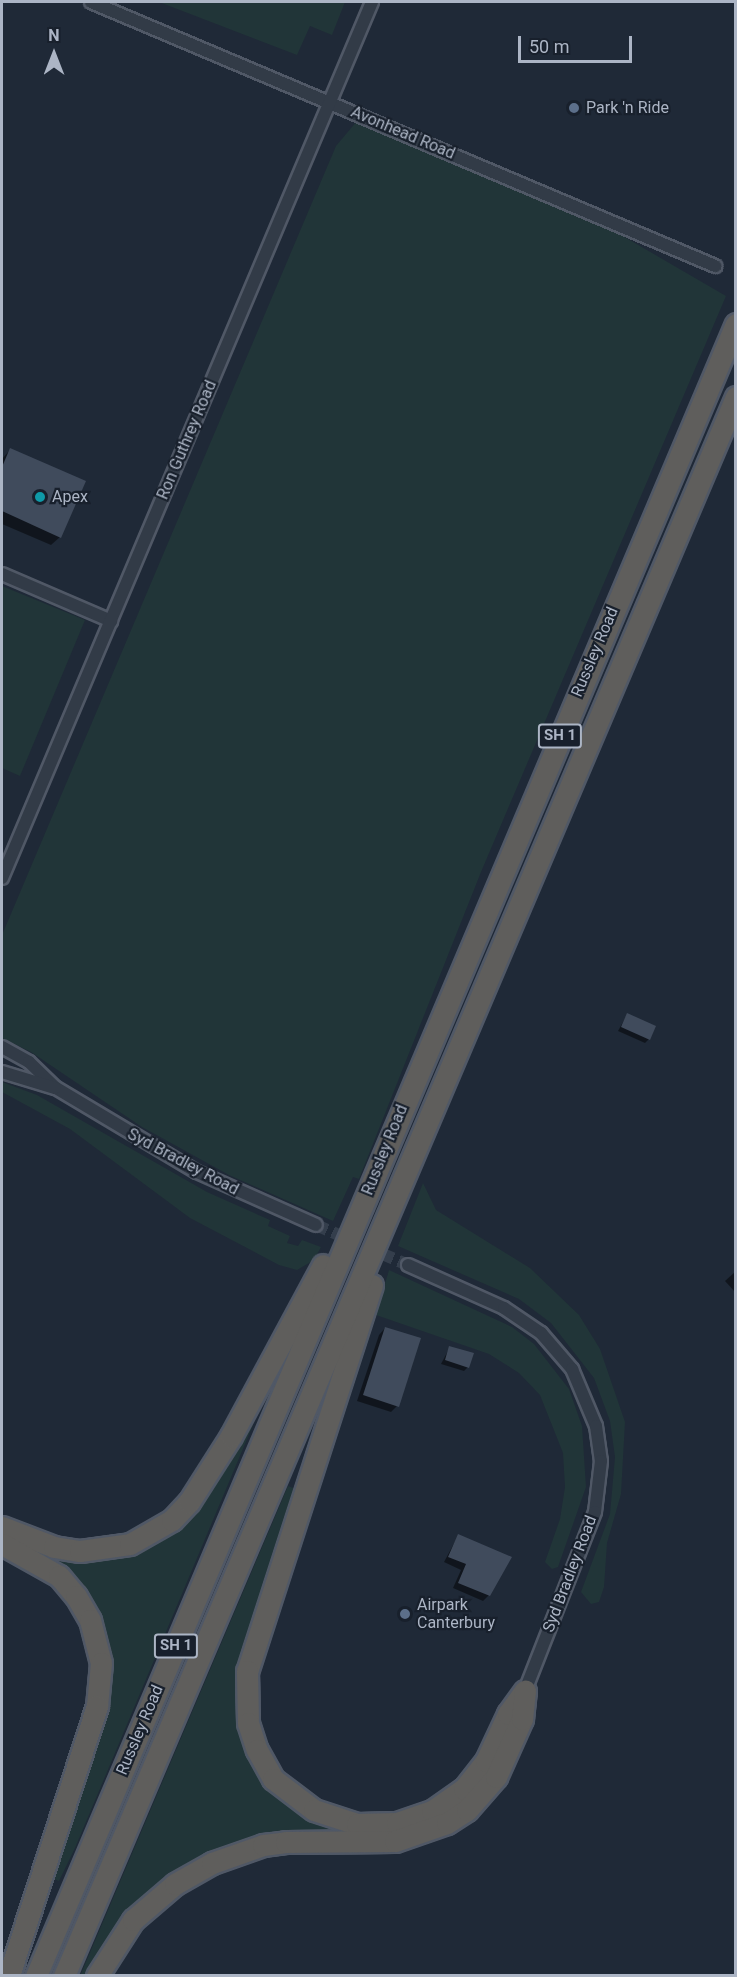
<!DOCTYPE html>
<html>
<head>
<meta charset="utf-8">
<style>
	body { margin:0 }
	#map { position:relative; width:737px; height:1977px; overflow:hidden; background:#1f2937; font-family:Roboto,sans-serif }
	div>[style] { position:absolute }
	.green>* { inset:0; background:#213538 }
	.shadow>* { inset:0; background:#0007 }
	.building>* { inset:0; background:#404b5c }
	.minor-tunnel>* { height:12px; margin-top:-6px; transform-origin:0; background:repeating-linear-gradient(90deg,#343e4c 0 12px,transparent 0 18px) }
	.roads { filter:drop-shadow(2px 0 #505866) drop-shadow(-2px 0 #505866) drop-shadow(0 2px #505866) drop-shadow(0 -2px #505866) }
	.minor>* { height:12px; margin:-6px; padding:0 6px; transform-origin:6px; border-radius:6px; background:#323b47 }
	.trunk>* { height:21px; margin:-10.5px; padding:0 10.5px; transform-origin:10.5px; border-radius:10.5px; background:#5f5e5c }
	.dots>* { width:16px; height:16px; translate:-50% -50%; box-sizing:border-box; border:3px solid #18202c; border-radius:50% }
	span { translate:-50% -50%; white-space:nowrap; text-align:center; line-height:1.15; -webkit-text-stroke:4.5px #18202c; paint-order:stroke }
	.shield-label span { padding:2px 4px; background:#18202c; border:2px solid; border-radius:4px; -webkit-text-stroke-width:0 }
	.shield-label { font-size:15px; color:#acb5c5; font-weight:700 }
	.poi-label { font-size:16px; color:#acb5c5 }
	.left { translate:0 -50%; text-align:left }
	.street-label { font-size:16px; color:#acb5c5 }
	.frame { position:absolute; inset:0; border:3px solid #acb5c5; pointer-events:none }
	.north { position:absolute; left:24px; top:24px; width:60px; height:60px; -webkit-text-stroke:4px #18202c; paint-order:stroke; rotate:0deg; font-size:16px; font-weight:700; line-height:24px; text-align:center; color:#acb5c5 }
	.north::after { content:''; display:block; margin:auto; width:21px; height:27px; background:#acb5c5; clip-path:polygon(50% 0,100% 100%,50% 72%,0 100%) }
	.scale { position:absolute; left:518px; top:36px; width:114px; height:27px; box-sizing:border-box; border:3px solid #acb5c5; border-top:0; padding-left:8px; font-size:18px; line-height:21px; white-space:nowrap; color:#acb5c5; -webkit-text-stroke:4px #18202c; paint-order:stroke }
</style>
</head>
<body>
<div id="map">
	<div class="green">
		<i style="clip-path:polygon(159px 2px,345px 2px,332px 35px,310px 26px,297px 55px)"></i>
		<i style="clip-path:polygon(357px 121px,621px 235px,726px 296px,481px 872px,359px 1179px,353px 1177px,333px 1221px,229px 1175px,142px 1127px,31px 1052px,2px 1038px,2px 935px,336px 146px)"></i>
		<i style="clip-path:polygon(2px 586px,85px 620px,20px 776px,2px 768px)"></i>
		<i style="clip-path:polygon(2px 1082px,37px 1095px,207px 1192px,270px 1220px,268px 1226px,290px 1236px,287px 1243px,298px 1246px,302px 1240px,321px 1247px,314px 1260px,297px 1270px,279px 1265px,190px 1218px,70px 1129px,2px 1092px)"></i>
		<i style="clip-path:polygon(423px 1183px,436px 1210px,530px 1268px,579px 1315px,600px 1349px,625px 1422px,621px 1494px,607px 1543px,604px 1587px,599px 1602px,591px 1604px,581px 1592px,610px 1514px,615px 1457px,610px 1421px,594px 1378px,551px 1323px,519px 1299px,398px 1246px)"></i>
		<i style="clip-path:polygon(389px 1270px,512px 1327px,534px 1344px,569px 1389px,582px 1426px,586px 1487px,558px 1567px,552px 1569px,545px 1562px,560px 1519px,565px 1487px,563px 1453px,540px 1395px,519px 1373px,489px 1354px,376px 1315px)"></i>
		<i style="clip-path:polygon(247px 1421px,253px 1425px,75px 1848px,59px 1881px,49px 1877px,106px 1649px,44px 1558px,46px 1553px,136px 1550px)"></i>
		<i style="clip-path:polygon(288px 1486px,296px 1489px,249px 1635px,256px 1769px,284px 1801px,333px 1827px,331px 1835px,261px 1837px,212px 1852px,177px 1872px,89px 1975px,80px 1976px)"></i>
	</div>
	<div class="shadow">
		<i style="clip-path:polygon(10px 450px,60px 537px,51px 545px,2px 524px,2px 459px)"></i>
		<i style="clip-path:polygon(627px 1015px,649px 1039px,645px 1043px,618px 1031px)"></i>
		<i style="clip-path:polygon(736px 1271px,736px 1292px,735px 1292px,725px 1281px)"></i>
		<i style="clip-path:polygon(385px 1328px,397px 1406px,391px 1412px,357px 1401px,379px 1335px)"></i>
		<i style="clip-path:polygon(450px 1347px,468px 1367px,464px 1371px,441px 1364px)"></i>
		<i style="clip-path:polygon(458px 1536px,489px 1595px,483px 1601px,453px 1588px,461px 1570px,444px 1562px)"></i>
	</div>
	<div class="building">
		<i style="clip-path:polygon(10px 448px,86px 481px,61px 538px,2px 511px,2px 467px)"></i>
		<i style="clip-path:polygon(627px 1013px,656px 1026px,650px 1040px,621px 1027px)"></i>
		<i style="clip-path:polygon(385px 1327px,421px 1338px,399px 1407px,363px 1395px)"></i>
		<i style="clip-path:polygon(449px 1346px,474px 1353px,469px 1368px,445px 1360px)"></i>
		<i style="clip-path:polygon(458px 1534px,512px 1557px,490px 1596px,458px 1583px,466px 1564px,448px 1557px)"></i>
	</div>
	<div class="minor-tunnel">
		<i style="left:316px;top:1225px;width:100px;rotate:23.5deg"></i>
	</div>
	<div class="roads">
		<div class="minor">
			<i style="left:91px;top:2px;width:678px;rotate:22.93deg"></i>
			<i style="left:2px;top:574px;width:119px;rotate:23.3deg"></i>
			<i style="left:2px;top:878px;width:951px;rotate:-67.1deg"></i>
			<i style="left:2px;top:1047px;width:31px;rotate:29deg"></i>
			<i style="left:29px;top:1062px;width:37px;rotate:44deg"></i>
			<i style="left:56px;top:1088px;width:164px;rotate:30.8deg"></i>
			<i style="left:197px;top:1172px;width:130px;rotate:24deg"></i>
			<i style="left:2px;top:1072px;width:55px;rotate:16.8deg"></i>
			<i style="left:408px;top:1265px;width:105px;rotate:24.1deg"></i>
			<i style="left:504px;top:1308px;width:45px;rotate:34deg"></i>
			<i style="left:541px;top:1333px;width:48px;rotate:49.3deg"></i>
			<i style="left:572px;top:1369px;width:62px;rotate:67.2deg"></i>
			<i style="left:596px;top:1426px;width:35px;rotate:82deg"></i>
			<i style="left:601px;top:1461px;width:51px;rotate:96.7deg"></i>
			<i style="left:595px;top:1512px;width:192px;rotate:111.4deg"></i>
		</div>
		<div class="trunk">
			<i style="left:372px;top:1285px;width:406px;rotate:107.9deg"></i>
			<i style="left:247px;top:1671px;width:52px;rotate:88.9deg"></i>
			<i style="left:248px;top:1723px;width:28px;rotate:72deg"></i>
			<i style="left:257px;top:1750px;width:33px;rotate:61deg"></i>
			<i style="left:273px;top:1779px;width:51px;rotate:37.1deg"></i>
			<i style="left:314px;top:1810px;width:45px;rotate:18deg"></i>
			<i style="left:357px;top:1824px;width:40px;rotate:-1.4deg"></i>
			<i style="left:397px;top:1823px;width:37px;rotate:-19deg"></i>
			<i style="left:432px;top:1811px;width:39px;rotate:-35deg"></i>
			<i style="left:464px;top:1789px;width:36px;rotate:-52deg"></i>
			<i style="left:486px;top:1761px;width:52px;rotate:-64.9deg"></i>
			<i style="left:508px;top:1714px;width:29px;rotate:-54deg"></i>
			<i style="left:2px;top:1527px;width:56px;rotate:21deg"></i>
			<i style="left:54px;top:1547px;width:26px;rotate:9deg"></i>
			<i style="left:80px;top:1551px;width:50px;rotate:-8deg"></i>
			<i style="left:130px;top:1544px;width:48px;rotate:-29.7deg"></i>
			<i style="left:172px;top:1520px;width:25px;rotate:-47deg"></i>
			<i style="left:189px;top:1502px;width:78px;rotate:-57.5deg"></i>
			<i style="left:231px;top:1436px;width:194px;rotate:-61.7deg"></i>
			<i style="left:2px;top:1544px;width:65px;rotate:29.3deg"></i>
			<i style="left:59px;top:1576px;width:26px;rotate:50deg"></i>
			<i style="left:76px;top:1596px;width:28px;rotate:60deg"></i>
			<i style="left:90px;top:1620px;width:44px;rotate:75.7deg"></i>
			<i style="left:101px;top:1663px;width:43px;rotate:95.3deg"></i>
			<i style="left:97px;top:1706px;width:284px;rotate:108.1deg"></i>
			<i style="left:36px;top:1976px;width:1794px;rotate:-67.04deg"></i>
			<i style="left:64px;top:1976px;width:1716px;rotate:-66.95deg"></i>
			<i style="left:97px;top:1976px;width:67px;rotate:-57.3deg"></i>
			<i style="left:133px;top:1920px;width:55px;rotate:-40.6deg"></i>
			<i style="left:175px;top:1884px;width:43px;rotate:-29.6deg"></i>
			<i style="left:212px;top:1863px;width:54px;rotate:-19.4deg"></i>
			<i style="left:263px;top:1845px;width:23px;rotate:-7deg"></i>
			<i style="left:286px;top:1842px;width:109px;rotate:-0.5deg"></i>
			<i style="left:395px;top:1841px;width:55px;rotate:-19.1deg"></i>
			<i style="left:447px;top:1823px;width:24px;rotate:-33deg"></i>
			<i style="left:467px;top:1810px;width:44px;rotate:-48.7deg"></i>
			<i style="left:496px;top:1777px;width:64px;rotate:-65.9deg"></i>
			<i style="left:522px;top:1719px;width:27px;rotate:-84deg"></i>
		</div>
	</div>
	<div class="dots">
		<i style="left:574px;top:108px;background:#5c6f8a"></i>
		<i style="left:40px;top:497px;background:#0f9aa8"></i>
		<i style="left:405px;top:1614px;background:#5c6f8a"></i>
	</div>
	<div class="shield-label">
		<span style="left:560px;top:736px">SH 1</span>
		<span style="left:176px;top:1646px">SH 1</span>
	</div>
	<div class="poi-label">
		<span class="left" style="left:586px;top:108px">Park 'n Ride</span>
		<span class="left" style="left:52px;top:497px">Apex</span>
		<span class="left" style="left:417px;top:1614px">Airpark<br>Canterbury</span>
	</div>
	<div class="street-label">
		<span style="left:403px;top:133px;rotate:23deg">Avonhead Road</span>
		<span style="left:187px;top:440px;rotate:-67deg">Ron Guthrey Road</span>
		<span style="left:595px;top:652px;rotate:-67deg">Russley Road</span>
		<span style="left:385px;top:1150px;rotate:-68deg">Russley Road</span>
		<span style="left:183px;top:1162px;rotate:28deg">Syd Bradley Road</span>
		<span style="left:570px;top:1574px;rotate:-69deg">Syd Bradley Road</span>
		<span style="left:140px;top:1730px;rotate:-67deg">Russley Road</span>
	</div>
	<div class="frame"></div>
	<div class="north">N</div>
	<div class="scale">50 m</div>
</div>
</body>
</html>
